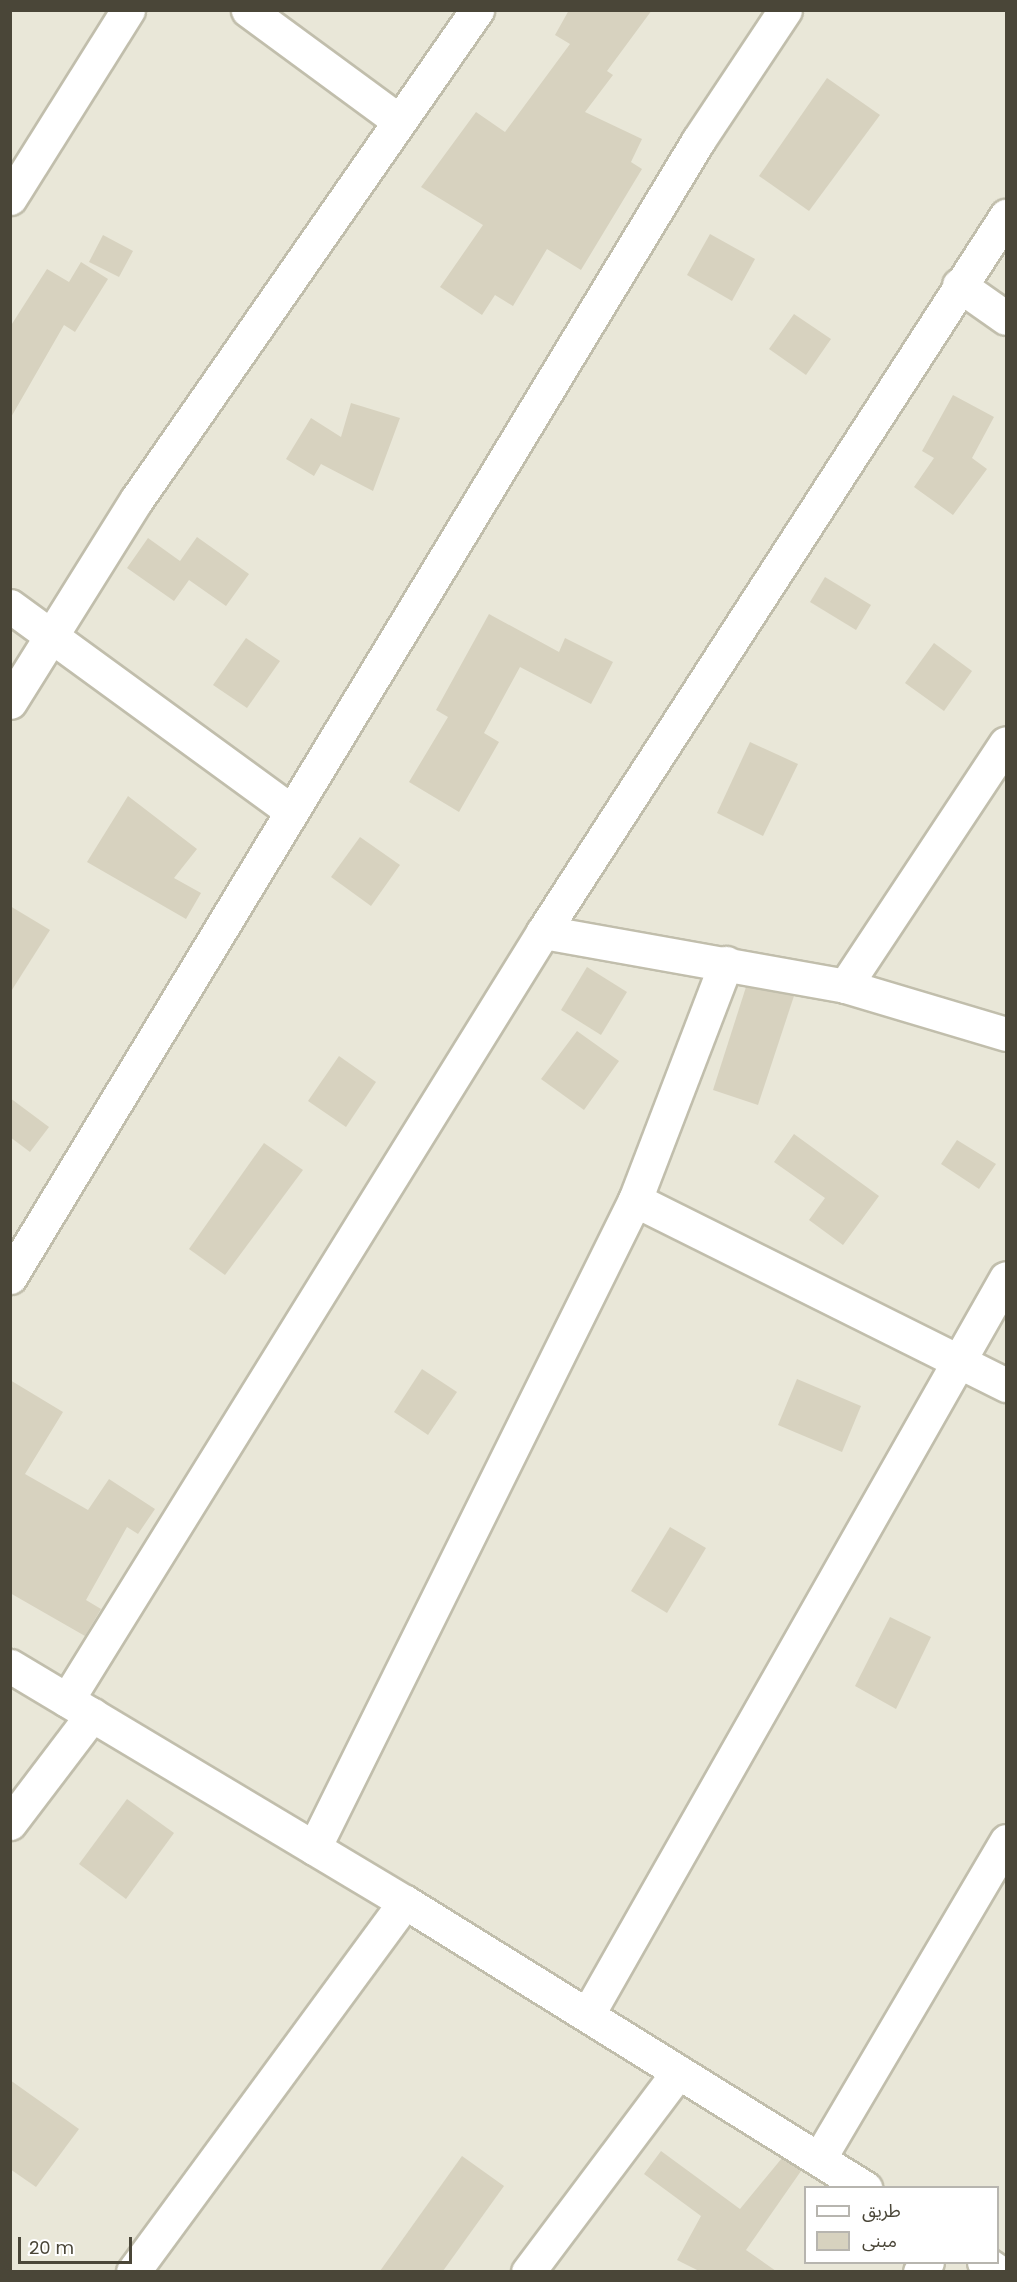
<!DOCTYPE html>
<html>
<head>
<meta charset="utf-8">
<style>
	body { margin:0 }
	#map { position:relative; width:1017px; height:2282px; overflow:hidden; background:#f5f4ea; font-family:Poppins,"Noto Sans Arabic",sans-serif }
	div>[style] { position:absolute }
	.residential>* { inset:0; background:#e9e7d8 }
	.building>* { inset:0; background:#d7d2bf }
	.roads { filter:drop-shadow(2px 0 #c1beac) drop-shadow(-2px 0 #c1beac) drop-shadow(0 2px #c1beac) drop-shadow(0 -2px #c1beac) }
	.minor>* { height:33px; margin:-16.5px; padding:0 16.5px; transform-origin:16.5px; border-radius:16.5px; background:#fff }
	span { translate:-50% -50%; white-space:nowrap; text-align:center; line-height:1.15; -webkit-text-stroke:5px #fff; paint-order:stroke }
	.frame { position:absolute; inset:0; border:12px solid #4a4638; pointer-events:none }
	.legend { position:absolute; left:804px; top:2186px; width:195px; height:78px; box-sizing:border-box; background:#fff; border:2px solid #b7b5af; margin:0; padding:8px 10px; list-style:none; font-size:18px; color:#4a4638 }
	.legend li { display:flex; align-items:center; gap:12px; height:30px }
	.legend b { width:30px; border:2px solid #b7b5af }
	.scale { position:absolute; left:18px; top:2237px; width:114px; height:27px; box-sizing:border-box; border:3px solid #4a4638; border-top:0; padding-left:8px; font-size:18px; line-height:21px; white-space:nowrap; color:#4a4638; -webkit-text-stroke:4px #fff; paint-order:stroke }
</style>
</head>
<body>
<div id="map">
	<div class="residential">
		<i style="clip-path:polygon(evenodd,11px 11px,1006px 11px,1006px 2271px,11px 2272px,11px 11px,806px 2188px,998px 2188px,998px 2262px,806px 2262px,806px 2188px)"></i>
	</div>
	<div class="building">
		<i style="clip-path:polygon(569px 10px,652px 10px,607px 71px,613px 75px,585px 112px,642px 139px,631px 162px,642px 169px,581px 270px,547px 249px,513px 306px,495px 295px,482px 315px,440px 287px,483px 225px,421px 187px,476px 112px,505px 132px,570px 44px,555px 35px)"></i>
		<i style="clip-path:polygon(827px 78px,880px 115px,809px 211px,759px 176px)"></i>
		<i style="clip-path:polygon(710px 234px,755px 259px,732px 301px,687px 275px)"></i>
		<i style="clip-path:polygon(103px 235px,133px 251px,119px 277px,89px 262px)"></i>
		<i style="clip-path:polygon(81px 262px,108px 279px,75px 332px,64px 325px,10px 419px,10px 327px,47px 269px,69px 282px)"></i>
		<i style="clip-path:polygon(794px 314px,831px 339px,806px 375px,769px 349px)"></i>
		<i style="clip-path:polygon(953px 395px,994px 417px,972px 458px,987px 469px,953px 515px,914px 487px,934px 458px,922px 451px)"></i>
		<i style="clip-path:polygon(351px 403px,400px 418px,373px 491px,321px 464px,314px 476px,286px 459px,311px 418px,341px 437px)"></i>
		<i style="clip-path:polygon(197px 537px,249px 574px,226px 606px,189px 580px,174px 601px,127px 568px,148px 538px,180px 561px)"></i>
		<i style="clip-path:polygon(825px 577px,871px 605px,856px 630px,810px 602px)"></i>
		<i style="clip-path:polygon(489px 614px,559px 652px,565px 638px,613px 662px,591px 704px,520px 667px,484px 733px,499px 742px,459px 812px,409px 782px,448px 717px,436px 710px)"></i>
		<i style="clip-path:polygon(246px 638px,280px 661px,247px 708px,213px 685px)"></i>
		<i style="clip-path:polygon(934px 643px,972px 671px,944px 711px,905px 683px)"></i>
		<i style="clip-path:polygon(750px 742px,798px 764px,763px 836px,717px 813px)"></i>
		<i style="clip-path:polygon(128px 796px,197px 849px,174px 878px,201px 893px,186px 919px,87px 862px)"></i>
		<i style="clip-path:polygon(360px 837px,400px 865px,371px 906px,331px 877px)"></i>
		<i style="clip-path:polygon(10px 906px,50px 930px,10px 993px)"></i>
		<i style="clip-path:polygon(587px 967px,627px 992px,601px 1035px,561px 1010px)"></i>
		<i style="clip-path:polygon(746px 987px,794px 996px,758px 1105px,713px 1090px)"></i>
		<i style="clip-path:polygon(577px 1031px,619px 1061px,584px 1110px,541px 1079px)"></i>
		<i style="clip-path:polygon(339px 1056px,376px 1082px,346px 1127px,308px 1101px)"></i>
		<i style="clip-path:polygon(10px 1098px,49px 1127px,30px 1152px,10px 1137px)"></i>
		<i style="clip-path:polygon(794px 1134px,879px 1196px,843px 1245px,809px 1220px,825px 1198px,774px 1162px)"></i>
		<i style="clip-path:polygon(957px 1140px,996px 1164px,979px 1189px,941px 1164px)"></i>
		<i style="clip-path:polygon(264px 1143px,303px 1170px,225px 1275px,189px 1249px)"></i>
		<i style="clip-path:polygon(422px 1369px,457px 1392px,428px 1435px,394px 1412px)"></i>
		<i style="clip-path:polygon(797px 1379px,861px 1406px,842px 1452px,778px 1425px)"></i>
		<i style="clip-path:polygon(10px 1380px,63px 1412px,25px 1474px,88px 1510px,109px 1479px,155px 1509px,138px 1534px,127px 1527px,86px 1600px,101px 1609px,85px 1636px,10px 1593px)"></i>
		<i style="clip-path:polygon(670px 1527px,706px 1548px,667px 1613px,631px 1591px)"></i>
		<i style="clip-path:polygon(890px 1617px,931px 1637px,896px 1709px,855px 1686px)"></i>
		<i style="clip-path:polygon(127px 1799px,174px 1833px,126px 1899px,79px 1864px)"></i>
		<i style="clip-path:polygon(10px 2080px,79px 2129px,36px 2187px,10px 2169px)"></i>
		<i style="clip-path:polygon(661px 2151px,740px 2209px,782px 2158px,801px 2171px,746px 2250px,776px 2271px,699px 2271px,677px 2260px,701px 2216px,644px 2174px)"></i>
		<i style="clip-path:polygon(462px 2156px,504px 2186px,443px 2271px,380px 2271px)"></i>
	</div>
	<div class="roads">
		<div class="minor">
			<i style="left:248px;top:10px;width:186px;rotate:36.3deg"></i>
			<i style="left:10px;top:198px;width:222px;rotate:-57.9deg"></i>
			<i style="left:959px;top:285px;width:57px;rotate:35.1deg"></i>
			<i style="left:10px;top:606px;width:348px;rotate:36.1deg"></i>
			<i style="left:10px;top:702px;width:239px;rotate:-58deg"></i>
			<i style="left:137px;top:499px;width:596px;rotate:-55.19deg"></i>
			<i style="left:543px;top:932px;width:307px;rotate:10.1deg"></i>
			<i style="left:845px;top:986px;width:168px;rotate:16.6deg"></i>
			<i style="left:845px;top:986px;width:291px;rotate:-56.5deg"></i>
			<i style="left:635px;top:1200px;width:415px;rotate:26.5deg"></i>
			<i style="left:10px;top:1277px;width:1328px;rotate:-58.8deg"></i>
			<i style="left:698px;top:141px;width:157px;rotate:-56.4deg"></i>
			<i style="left:10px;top:1666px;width:460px;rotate:30.9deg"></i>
			<i style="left:405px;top:1902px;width:542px;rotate:31.87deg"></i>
			<i style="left:67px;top:1700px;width:904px;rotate:-58.21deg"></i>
			<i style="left:543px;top:932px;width:853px;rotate:-57.11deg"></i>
			<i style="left:10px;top:1823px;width:136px;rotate:-52.8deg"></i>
			<i style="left:314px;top:1848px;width:723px;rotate:-63.65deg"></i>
			<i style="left:635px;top:1200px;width:254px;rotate:-69deg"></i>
			<i style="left:588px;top:2014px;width:846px;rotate:-60.41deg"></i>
			<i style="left:819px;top:2159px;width:369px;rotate:-59.5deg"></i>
			<i style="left:984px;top:2262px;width:18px;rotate:34deg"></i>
			<i style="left:133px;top:2272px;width:459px;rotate:-53.7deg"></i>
			<i style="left:528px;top:2272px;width:250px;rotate:-53.1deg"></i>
			<i style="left:920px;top:2272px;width:12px;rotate:-55deg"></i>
		</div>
	</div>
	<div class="frame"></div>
	<ul class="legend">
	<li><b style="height:8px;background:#fff"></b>طريق</li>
	<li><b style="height:16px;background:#d7d2bf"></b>مبنى</li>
	</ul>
	<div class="scale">20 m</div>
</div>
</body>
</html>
